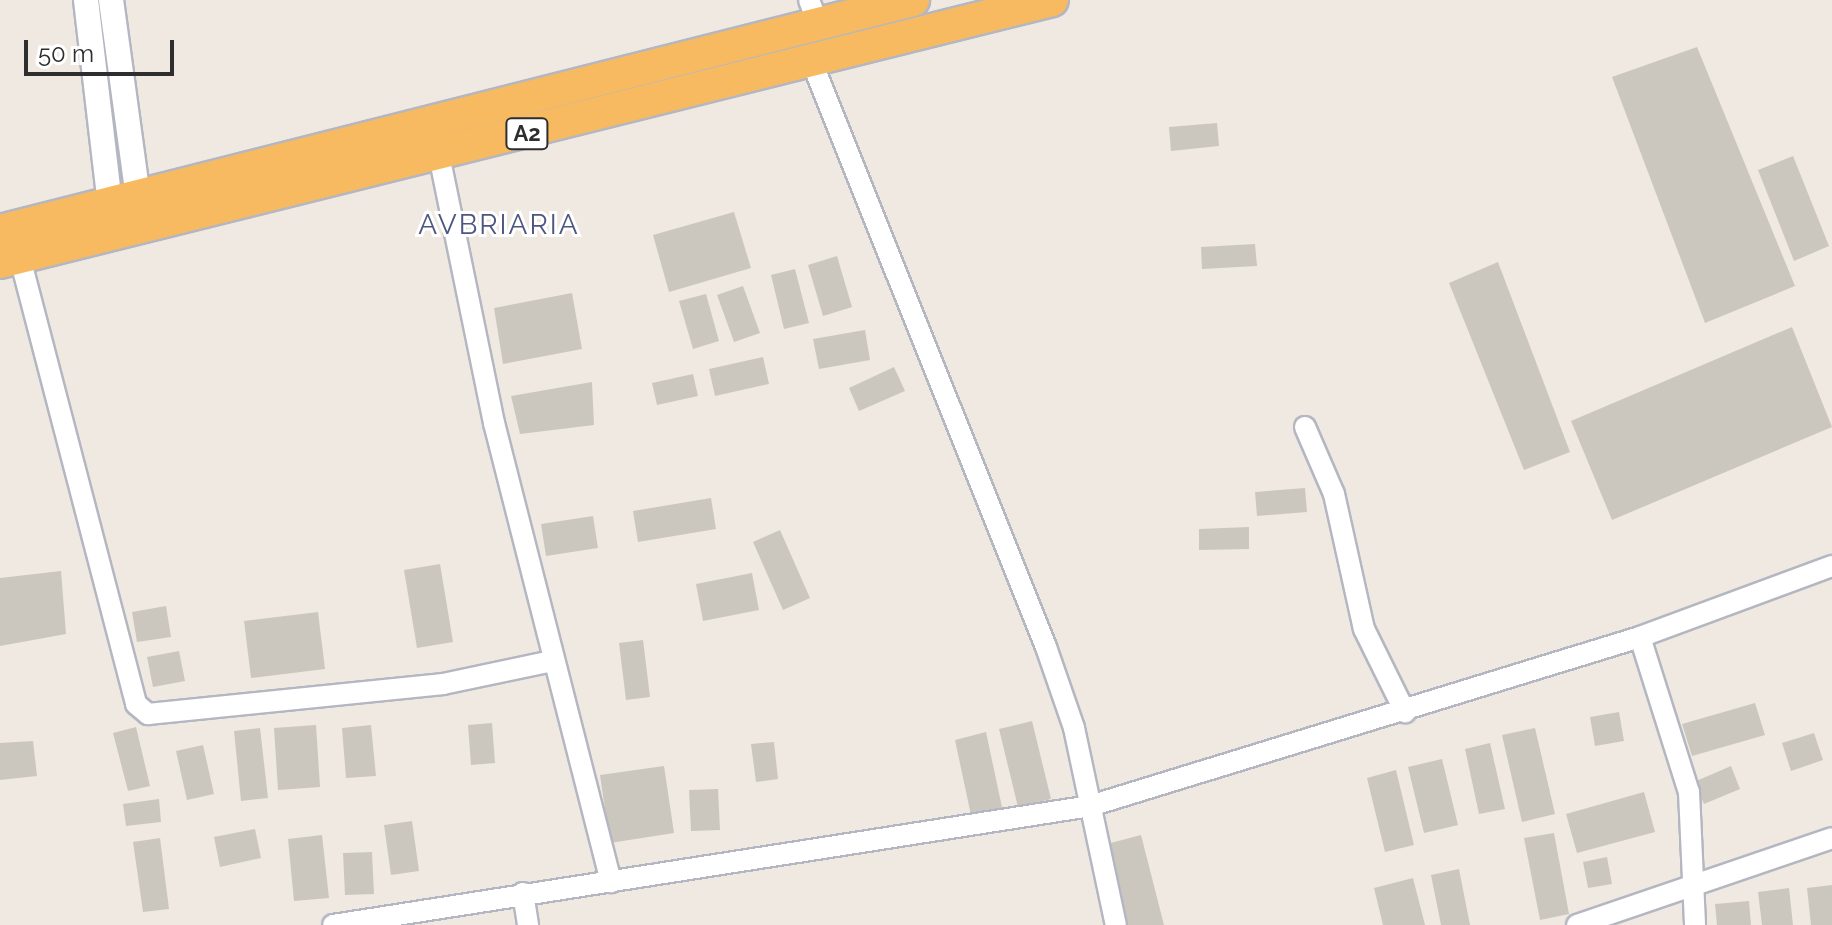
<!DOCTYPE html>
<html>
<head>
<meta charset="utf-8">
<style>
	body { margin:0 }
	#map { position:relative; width:1832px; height:925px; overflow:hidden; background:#efe9e1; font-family:Raleway,sans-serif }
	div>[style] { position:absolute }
	.building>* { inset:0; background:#cbc7bf }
	.roads { filter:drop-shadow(2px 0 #b4b7c1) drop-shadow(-2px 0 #b4b7c1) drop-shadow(0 2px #b4b7c1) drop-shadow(0 -2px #b4b7c1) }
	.minor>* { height:20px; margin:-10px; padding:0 10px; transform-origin:10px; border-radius:10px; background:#fff }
	.tertiary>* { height:24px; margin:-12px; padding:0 12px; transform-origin:12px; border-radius:12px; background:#fff }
	.trunk>* { height:32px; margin:-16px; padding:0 16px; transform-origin:16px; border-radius:16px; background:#f8ba60 }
	span { translate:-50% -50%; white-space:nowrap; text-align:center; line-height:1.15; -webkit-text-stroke:6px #fff; paint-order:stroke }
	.shield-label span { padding:2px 6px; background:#fff; border:2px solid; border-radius:6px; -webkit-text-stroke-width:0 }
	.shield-label { font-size:22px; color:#2e2e2e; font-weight:700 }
	.quarter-label { font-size:28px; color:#4d5680; letter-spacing:2px }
	.scale { position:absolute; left:24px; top:40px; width:150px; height:36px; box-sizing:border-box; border:4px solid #2e2e2e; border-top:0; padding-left:10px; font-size:24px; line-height:28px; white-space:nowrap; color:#2e2e2e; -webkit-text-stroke:6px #fff; paint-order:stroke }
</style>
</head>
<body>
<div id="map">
	<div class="building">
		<i style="clip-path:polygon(1697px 47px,1795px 286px,1705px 323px,1612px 77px)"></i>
		<i style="clip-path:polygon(1217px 123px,1219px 146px,1171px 151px,1169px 127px)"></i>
		<i style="clip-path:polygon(1793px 156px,1829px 246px,1794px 261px,1758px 170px)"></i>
		<i style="clip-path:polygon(734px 212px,751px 268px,669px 292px,653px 235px)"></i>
		<i style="clip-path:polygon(1255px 244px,1257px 266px,1202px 269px,1201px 247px)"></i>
		<i style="clip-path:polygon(837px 256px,852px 307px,823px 316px,808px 265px)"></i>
		<i style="clip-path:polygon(1498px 262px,1570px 452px,1524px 470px,1449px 283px)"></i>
		<i style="clip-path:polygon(795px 269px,809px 323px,784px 329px,771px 275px)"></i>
		<i style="clip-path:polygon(743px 286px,760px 333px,734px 342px,717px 295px)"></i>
		<i style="clip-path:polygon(572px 293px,582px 349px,503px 364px,494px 308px)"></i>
		<i style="clip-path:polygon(706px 294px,719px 341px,693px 349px,679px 301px)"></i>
		<i style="clip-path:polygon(1792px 327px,1832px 427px,1612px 520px,1571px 421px)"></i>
		<i style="clip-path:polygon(865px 330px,870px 360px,819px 369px,813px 339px)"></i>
		<i style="clip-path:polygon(763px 357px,769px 384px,715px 396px,709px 369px)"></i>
		<i style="clip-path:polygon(894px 367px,905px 391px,859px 411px,849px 388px)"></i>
		<i style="clip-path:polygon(693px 374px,698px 396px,657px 405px,652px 383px)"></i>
		<i style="clip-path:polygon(592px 382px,594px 425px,520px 434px,511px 396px)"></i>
		<i style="clip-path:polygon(1305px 488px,1307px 512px,1257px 516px,1255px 492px)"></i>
		<i style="clip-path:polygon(711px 498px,716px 529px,638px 542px,633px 511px)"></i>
		<i style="clip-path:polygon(593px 516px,598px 548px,546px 556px,541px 524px)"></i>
		<i style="clip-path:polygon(1249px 527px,1249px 549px,1199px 550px,1199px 529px)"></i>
		<i style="clip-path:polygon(780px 530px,810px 598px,783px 610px,753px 542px)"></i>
		<i style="clip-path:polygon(440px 564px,453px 642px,417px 648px,404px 570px)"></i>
		<i style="clip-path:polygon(61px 571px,66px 634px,0 646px,0 578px)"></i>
		<i style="clip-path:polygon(752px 573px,759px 610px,703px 621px,696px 584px)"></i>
		<i style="clip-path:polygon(166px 606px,171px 637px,137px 642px,132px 612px)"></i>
		<i style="clip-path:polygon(318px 612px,325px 669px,251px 678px,244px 621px)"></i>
		<i style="clip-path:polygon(643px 640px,650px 697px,626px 700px,619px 643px)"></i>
		<i style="clip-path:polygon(179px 651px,185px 681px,153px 687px,147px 657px)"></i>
		<i style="clip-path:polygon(1755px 703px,1765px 735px,1692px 756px,1682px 724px)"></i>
		<i style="clip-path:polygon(1619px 712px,1624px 741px,1595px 746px,1590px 717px)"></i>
		<i style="clip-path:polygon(1032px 721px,1051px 799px,1018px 807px,999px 729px)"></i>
		<i style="clip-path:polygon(492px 723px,495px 763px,471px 765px,468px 725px)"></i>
		<i style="clip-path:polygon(316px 725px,320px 787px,278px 790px,274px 728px)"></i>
		<i style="clip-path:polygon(371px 725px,376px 776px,346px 778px,342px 728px)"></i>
		<i style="clip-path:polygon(136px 727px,150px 786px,128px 791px,113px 733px)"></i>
		<i style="clip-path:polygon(260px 728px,268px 798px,241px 801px,234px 731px)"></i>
		<i style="clip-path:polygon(1535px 728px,1555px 814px,1522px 822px,1502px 735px)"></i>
		<i style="clip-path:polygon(986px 732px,1003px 812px,972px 820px,955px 740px)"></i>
		<i style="clip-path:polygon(1814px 733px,1823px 760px,1791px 771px,1782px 743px)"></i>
		<i style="clip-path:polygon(33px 741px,37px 776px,0 780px,0 743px)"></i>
		<i style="clip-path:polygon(774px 742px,778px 779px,756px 782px,751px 744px)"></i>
		<i style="clip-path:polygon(1490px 743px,1505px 809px,1479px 814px,1465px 749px)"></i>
		<i style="clip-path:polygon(203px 745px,214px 794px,187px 800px,176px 751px)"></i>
		<i style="clip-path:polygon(1442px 759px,1458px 825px,1424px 833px,1408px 767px)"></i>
		<i style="clip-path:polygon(664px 766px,674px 833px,610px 843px,600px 775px)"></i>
		<i style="clip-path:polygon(1731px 766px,1740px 789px,1704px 804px,1694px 782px)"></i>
		<i style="clip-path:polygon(1396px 770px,1414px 845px,1385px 852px,1367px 778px)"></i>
		<i style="clip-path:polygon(718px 789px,720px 830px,691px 831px,689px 790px)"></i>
		<i style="clip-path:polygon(1644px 792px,1655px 832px,1577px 853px,1566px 814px)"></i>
		<i style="clip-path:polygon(159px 799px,161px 822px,126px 826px,123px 804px)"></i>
		<i style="clip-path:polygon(412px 821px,419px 871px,391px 875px,384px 825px)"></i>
		<i style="clip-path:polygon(255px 829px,261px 858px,220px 867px,214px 837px)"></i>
		<i style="clip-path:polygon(1554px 833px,1569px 914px,1540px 920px,1524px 838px)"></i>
		<i style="clip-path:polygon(322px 835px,329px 898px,294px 901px,288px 839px)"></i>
		<i style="clip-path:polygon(1141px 835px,1164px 925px,1124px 925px,1103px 845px)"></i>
		<i style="clip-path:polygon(160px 838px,169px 909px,143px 912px,133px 842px)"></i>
		<i style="clip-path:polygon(372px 852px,374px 894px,345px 895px,343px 853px)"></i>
		<i style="clip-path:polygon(1607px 857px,1612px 884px,1588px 888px,1583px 862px)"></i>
		<i style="clip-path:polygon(1459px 869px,1470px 925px,1441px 925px,1431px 875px)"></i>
		<i style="clip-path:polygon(1413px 878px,1425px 925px,1383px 925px,1374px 888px)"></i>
		<i style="clip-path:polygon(1832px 885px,1832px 925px,1811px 925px,1807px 888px)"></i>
		<i style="clip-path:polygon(1789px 888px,1793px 925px,1762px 925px,1758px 892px)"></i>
		<i style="clip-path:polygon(1749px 901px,1751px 925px,1717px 925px,1715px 904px)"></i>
	</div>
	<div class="roads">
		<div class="minor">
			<i style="left:809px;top:0;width:28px;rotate:69deg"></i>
			<i style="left:811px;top:60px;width:632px;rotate:68.18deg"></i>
			<i style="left:1046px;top:647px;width:86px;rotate:70.9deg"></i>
			<i style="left:1074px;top:728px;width:201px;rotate:78deg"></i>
			<i style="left:439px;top:155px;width:274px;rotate:78.4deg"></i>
			<i style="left:494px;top:423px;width:474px;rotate:75.7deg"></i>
			<i style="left:20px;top:258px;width:461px;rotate:75.4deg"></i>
			<i style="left:136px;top:704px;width:16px;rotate:40deg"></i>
			<i style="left:148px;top:714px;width:297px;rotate:-5.8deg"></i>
			<i style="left:443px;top:684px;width:111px;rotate:-11.9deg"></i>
			<i style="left:1305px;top:427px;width:73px;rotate:66.6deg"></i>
			<i style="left:1334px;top:494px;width:138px;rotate:77.5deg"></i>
			<i style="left:1364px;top:629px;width:93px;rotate:63.7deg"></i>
			<i style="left:1640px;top:637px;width:163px;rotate:72.5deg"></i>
			<i style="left:1689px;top:792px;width:133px;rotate:87.4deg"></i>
			<i style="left:523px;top:893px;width:32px;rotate:81deg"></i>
			<i style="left:333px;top:925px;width:766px;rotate:-8.93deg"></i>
			<i style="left:1090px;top:806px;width:575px;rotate:-17.08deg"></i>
			<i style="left:1640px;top:637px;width:205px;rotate:-20.3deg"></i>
			<i style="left:1577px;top:925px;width:269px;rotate:-18.8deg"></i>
		</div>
		<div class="tertiary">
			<i style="left:86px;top:0;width:222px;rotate:83.3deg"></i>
			<i style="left:111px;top:0;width:213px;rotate:82.2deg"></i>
		</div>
		<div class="trunk">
			<i style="left:0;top:231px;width:942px;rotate:-14.2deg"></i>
			<i style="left:0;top:262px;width:1084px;rotate:-13.98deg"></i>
		</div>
	</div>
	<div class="shield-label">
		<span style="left:527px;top:134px">A2</span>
	</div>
	<div class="quarter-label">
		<span style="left:499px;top:225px">AVBRIARIA</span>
	</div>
	<div class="scale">50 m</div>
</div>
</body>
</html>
